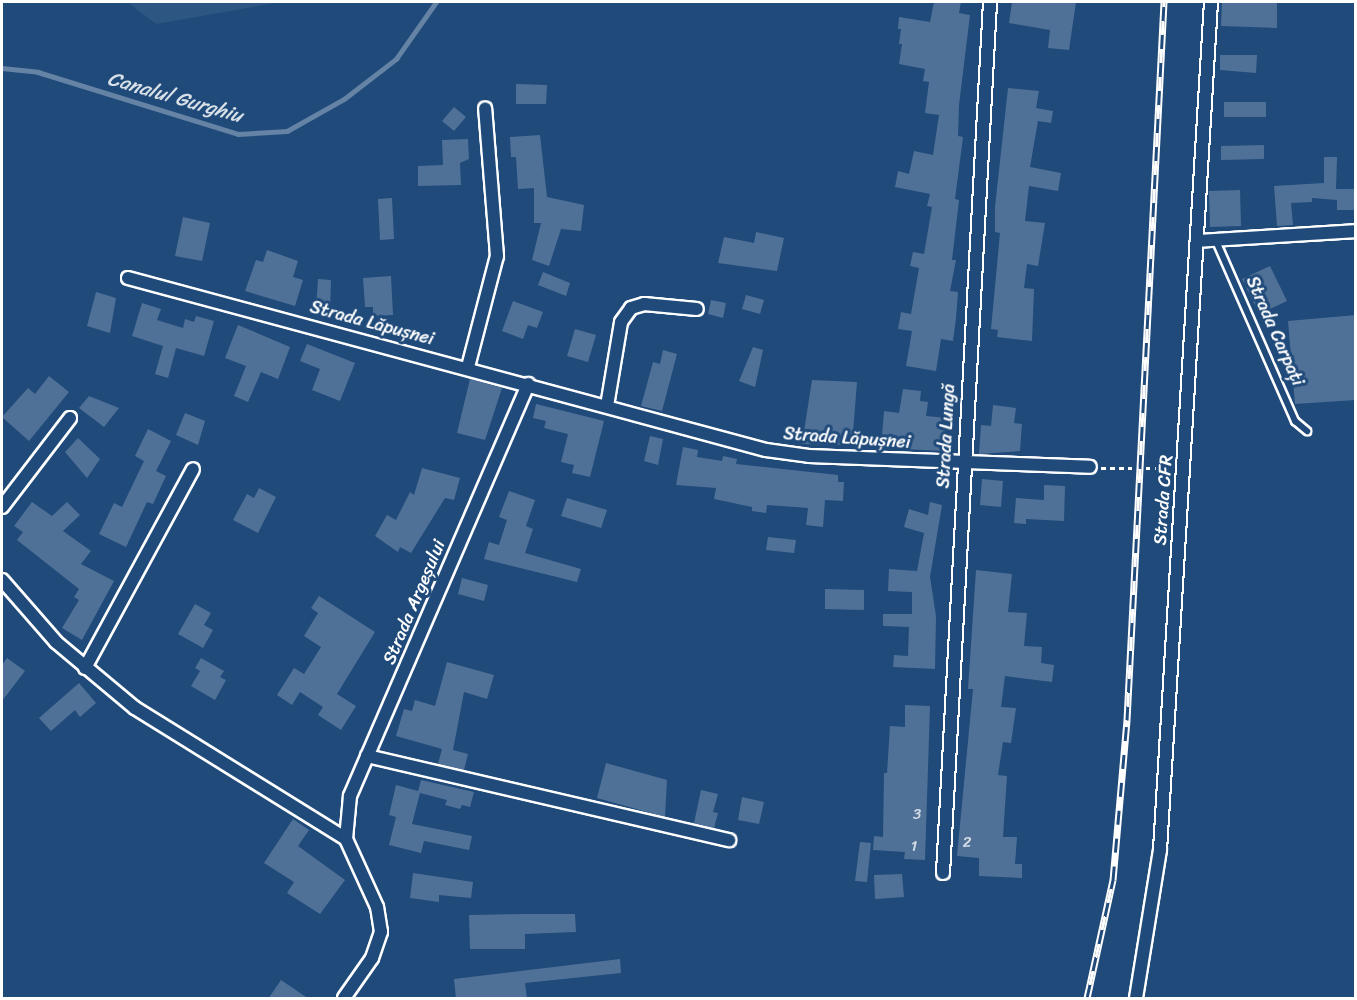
<!DOCTYPE html>
<html>
<head>
<meta charset="utf-8">
<style>
	body { margin:0 }
	#map { position:relative; width:1357px; height:1000px; overflow:hidden; background:#1f4a7a; font-family:Sriracha,sans-serif }
	div>[style] { position:absolute }
	.built>* { inset:0; background:#2e5683 }
	.stream>* { height:4.5px; margin:-2.25px; padding:0 2.25px; transform-origin:2.25px; border-radius:2.25px; background:#6583a4 }
	.building>* { inset:0; background:#507197 }
	.path>* { height:3px; margin-top:-1.5px; transform-origin:0; background:repeating-linear-gradient(90deg,#fff 0 4.5px,transparent 0 9px) }
	.roads { filter:drop-shadow(2px 0 #fff) drop-shadow(-2px 0 #fff) drop-shadow(0 2px #fff) drop-shadow(0 -2px #fff) }
	.service>* { height:6px; margin:-3px; padding:0 3px; transform-origin:3px; border-radius:3px; background:#1f4a7a }
	.minor>* { height:12px; margin:-6px; padding:0 6px; transform-origin:6px; border-radius:6px; background:#1f4a7a }
	.rail>* { height:7px; margin-top:-3.5px; transform-origin:0; background:repeating-linear-gradient(90deg,#1f4a7a 0 14px,#fff 0 28px); box-sizing:border-box; border-block:2px solid #fff }
	span { translate:-50% -50%; white-space:nowrap; text-align:center; line-height:1.15; -webkit-text-stroke:6px #1f4a7a; paint-order:stroke }
	.number-label { font-size:15px; color:#d3dce5 }
	.number-label span { -webkit-text-stroke-width:0 }
	.street-label { font-size:18px; color:#fff }
	.water-label { font-size:20px; color:#d8e0e8; font-style:italic }
	.frame { position:absolute; inset:0; border:3px solid #fff; pointer-events:none }
</style>
</head>
<body>
<div id="map">
	<div class="built">
		<i style="clip-path:polygon(127px 2px,281px 2px,156px 24px)"></i>
	</div>
	<div class="stream">
		<i style="left:2px;top:68px;width:36px;rotate:6deg"></i>
		<i style="left:38px;top:72px;width:209px;rotate:17.2deg"></i>
		<i style="left:238px;top:134px;width:49px;rotate:-3.5deg"></i>
		<i style="left:287px;top:131px;width:65px;rotate:-29.3deg"></i>
		<i style="left:344px;top:99px;width:66px;rotate:-37.6deg"></i>
		<i style="left:396px;top:59px;width:70px;rotate:-54.9deg"></i>
	</div>
	<div class="building">
		<i style="clip-path:polygon(934px 2px,961px 2px,959px 13px,970px 15px,959px 105px,958px 136px,963px 137px,955px 199px,959px 200px,952px 260px,956px 260px,950px 291px,958px 292px,956px 318px,953px 341px,941px 339px,936px 371px,906px 366px,912px 331px,898px 329px,901px 312px,911px 314px,919px 268px,910px 266px,913px 252px,924px 254px,932px 207px,927px 206px,930px 194px,895px 187px,898px 171px,909px 174px,914px 151px,933px 155px,939px 115px,925px 113px,929px 82px,923px 81px,925px 69px,899px 64px,902px 44px,899px 44px,901px 29px,898px 29px,899px 17px,930px 22px)"></i>
		<i style="clip-path:polygon(1012px 2px,1076px 2px,1069px 50px,1048px 48px,1050px 30px,1009px 23px)"></i>
		<i style="clip-path:polygon(1222px 2px,1277px 2px,1277px 28px,1221px 26px)"></i>
		<i style="clip-path:polygon(1220px 55px,1257px 55px,1256px 73px,1220px 70px)"></i>
		<i style="clip-path:polygon(516px 84px,547px 85px,546px 104px,516px 104px)"></i>
		<i style="clip-path:polygon(1008px 88px,1039px 91px,1036px 108px,1053px 111px,1051px 123px,1038px 121px,1030px 167px,1061px 173px,1058px 191px,1029px 186px,1025px 221px,1045px 223px,1038px 266px,1027px 264px,1024px 288px,1034px 289px,1032px 341px,997px 337px,998px 330px,991px 329px,1000px 233px,995px 232px,995px 207px)"></i>
		<i style="clip-path:polygon(1224px 102px,1266px 102px,1266px 117px,1224px 117px)"></i>
		<i style="clip-path:polygon(454px 107px,466px 117px,454px 131px,442px 121px)"></i>
		<i style="clip-path:polygon(540px 135px,547px 197px,584px 205px,581px 231px,561px 229px,549px 266px,532px 260px,541px 223px,534px 223px,534px 188px,518px 189px,516px 157px,511px 157px,510px 137px)"></i>
		<i style="clip-path:polygon(468px 139px,469px 159px,460px 163px,461px 185px,418px 186px,418px 166px,443px 165px,442px 140px)"></i>
		<i style="clip-path:polygon(1264px 145px,1264px 159px,1221px 160px,1221px 146px)"></i>
		<i style="clip-path:polygon(1324px 157px,1337px 157px,1336px 189px,1356px 189px,1356px 210px,1337px 210px,1337px 200px,1312px 198px,1312px 202px,1291px 203px,1293px 225px,1277px 226px,1274px 186px,1324px 183px)"></i>
		<i style="clip-path:polygon(1240px 190px,1241px 226px,1210px 227px,1209px 191px)"></i>
		<i style="clip-path:polygon(392px 198px,394px 239px,380px 240px,378px 199px)"></i>
		<i style="clip-path:polygon(183px 217px,210px 223px,202px 261px,175px 256px)"></i>
		<i style="clip-path:polygon(756px 232px,784px 238px,777px 271px,718px 263px,724px 237px,754px 243px)"></i>
		<i style="clip-path:polygon(267px 250px,298px 261px,293px 277px,303px 280px,295px 306px,245px 291px,256px 260px,263px 262px)"></i>
		<i style="clip-path:polygon(1270px 266px,1287px 301px,1259px 314px,1242px 279px)"></i>
		<i style="clip-path:polygon(543px 272px,570px 283px,566px 296px,538px 285px)"></i>
		<i style="clip-path:polygon(391px 276px,393px 315px,373px 316px,373px 307px,365px 307px,363px 278px)"></i>
		<i style="clip-path:polygon(318px 279px,331px 280px,330px 311px,316px 310px)"></i>
		<i style="clip-path:polygon(96px 292px,116px 298px,110px 333px,87px 326px)"></i>
		<i style="clip-path:polygon(746px 295px,764px 300px,760px 314px,742px 309px)"></i>
		<i style="clip-path:polygon(711px 300px,726px 303px,723px 318px,708px 314px)"></i>
		<i style="clip-path:polygon(513px 301px,543px 312px,537px 328px,528px 325px,523px 339px,502px 331px)"></i>
		<i style="clip-path:polygon(142px 303px,161px 309px,157px 320px,183px 328px,185px 319px,194px 322px,196px 316px,214px 321px,204px 356px,176px 348px,168px 378px,155px 374px,163px 346px,132px 336px)"></i>
		<i style="clip-path:polygon(1356px 315px,1356px 400px,1295px 404px,1288px 321px)"></i>
		<i style="clip-path:polygon(238px 325px,290px 347px,278px 379px,261px 372px,248px 402px,234px 396px,246px 366px,225px 358px)"></i>
		<i style="clip-path:polygon(575px 329px,596px 335px,588px 362px,567px 356px)"></i>
		<i style="clip-path:polygon(307px 344px,355px 363px,340px 401px,312px 390px,320px 369px,300px 361px)"></i>
		<i style="clip-path:polygon(753px 347px,763px 350px,755px 387px,739px 381px)"></i>
		<i style="clip-path:polygon(663px 350px,677px 354px,662px 411px,641px 406px,653px 362px,660px 364px)"></i>
		<i style="clip-path:polygon(49px 376px,69px 392px,29px 441px,2px 417px,28px 388px,35px 394px)"></i>
		<i style="clip-path:polygon(470px 379px,502px 388px,485px 440px,457px 433px)"></i>
		<i style="clip-path:polygon(812px 380px,857px 382px,852px 445px,802px 444px)"></i>
		<i style="clip-path:polygon(903px 389px,921px 391px,920px 401px,928px 402px,926px 416px,947px 418px,944px 451px,881px 448px,884px 411px,899px 413px)"></i>
		<i style="clip-path:polygon(89px 396px,119px 408px,104px 427px,79px 408px)"></i>
		<i style="clip-path:polygon(536px 404px,604px 421px,590px 477px,572px 473px,574px 465px,561px 462px,568px 434px,544px 428px,546px 421px,533px 418px)"></i>
		<i style="clip-path:polygon(993px 405px,1016px 408px,1014px 423px,1022px 424px,1020px 451px,979px 454px,981px 425px,991px 426px)"></i>
		<i style="clip-path:polygon(185px 413px,205px 421px,198px 445px,176px 435px)"></i>
		<i style="clip-path:polygon(148px 429px,171px 441px,156px 471px,166px 476px,153px 504px,147px 502px,126px 547px,99px 534px,114px 503px,122px 507px,144px 461px,135px 456px)"></i>
		<i style="clip-path:polygon(650px 436px,663px 439px,658px 465px,644px 461px)"></i>
		<i style="clip-path:polygon(78px 438px,100px 459px,87px 478px,65px 452px)"></i>
		<i style="clip-path:polygon(683px 447px,698px 450px,697px 457px,722px 461px,723px 456px,737px 459px,736px 464px,838px 475px,838px 482px,844px 482px,843px 501px,825px 500px,823px 527px,806px 525px,808px 508px,767px 505px,766px 513px,752px 511px,752px 507px,714px 499px,716px 488px,676px 485px)"></i>
		<i style="clip-path:polygon(422px 468px,460px 478px,454px 500px,445px 498px,411px 553px,400px 547px,398px 552px,375px 536px,387px 515px,396px 520px,410px 492px,414px 495px)"></i>
		<i style="clip-path:polygon(982px 479px,1003px 481px,1001px 507px,980px 505px)"></i>
		<i style="clip-path:polygon(1044px 485px,1065px 486px,1064px 521px,1026px 519px,1026px 524px,1014px 523px,1016px 498px,1044px 500px)"></i>
		<i style="clip-path:polygon(259px 488px,276px 497px,258px 533px,233px 520px,247px 494px,254px 498px)"></i>
		<i style="clip-path:polygon(509px 491px,535px 500px,526px 526px,533px 529px,525px 553px,581px 569px,577px 582px,484px 559px,489px 542px,499px 545px,507px 520px,499px 517px)"></i>
		<i style="clip-path:polygon(567px 498px,607px 510px,601px 528px,561px 516px)"></i>
		<i style="clip-path:polygon(32px 502px,52px 516px,67px 502px,80px 515px,63px 531px,91px 551px,81px 564px,114px 581px,82px 640px,62px 628px,79px 600px,74px 597px,79px 589px,17px 540px,23px 532px,14px 526px)"></i>
		<i style="clip-path:polygon(930px 502px,942px 505px,930px 577px,936px 616px,935px 669px,893px 667px,894px 655px,908px 656px,909px 627px,883px 626px,883px 614px,912px 614px,912px 592px,888px 591px,889px 569px,917px 571px,924px 533px,904px 527px,909px 509px,928px 515px)"></i>
		<i style="clip-path:polygon(768px 537px,796px 540px,794px 553px,766px 550px)"></i>
		<i style="clip-path:polygon(976px 570px,1012px 574px,1008px 612px,1027px 613px,1024px 646px,1042px 647px,1041px 663px,1054px 665px,1052px 682px,1005px 676px,1001px 707px,1016px 708px,1011px 743px,1003px 742px,998px 775px,1007px 776px,1003px 837px,1017px 837px,1015px 864px,1022px 864px,1022px 878px,979px 876px,979px 858px,957px 856px,973px 689px,968px 689px)"></i>
		<i style="clip-path:polygon(462px 578px,488px 585px,484px 601px,458px 594px)"></i>
		<i style="clip-path:polygon(825px 589px,864px 590px,864px 610px,825px 609px)"></i>
		<i style="clip-path:polygon(319px 596px,375px 632px,337px 694px,356px 706px,341px 730px,318px 715px,323px 707px,300px 692px,292px 705px,277px 695px,294px 668px,304px 674px,321px 647px,304px 636px,318px 613px,311px 608px)"></i>
		<i style="clip-path:polygon(195px 604px,211px 613px,204px 625px,213px 630px,203px 648px,178px 634px)"></i>
		<i style="clip-path:polygon(7px 658px,25px 671px,2px 701px,2px 665px)"></i>
		<i style="clip-path:polygon(201px 658px,224px 671px,220px 677px,226px 680px,215px 700px,191px 686px,200px 671px,195px 668px)"></i>
		<i style="clip-path:polygon(447px 662px,494px 675px,487px 699px,464px 692px,453px 750px,468px 754px,464px 770px,438px 764px,442px 749px,396px 736px,404px 709px,412px 711px,415px 700px,435px 706px)"></i>
		<i style="clip-path:polygon(79px 683px,96px 703px,80px 717px,75px 710px,51px 731px,39px 718px)"></i>
		<i style="clip-path:polygon(905px 705px,930px 706px,925px 860px,904px 859px,905px 852px,873px 850px,874px 836px,883px 837px,884px 773px,887px 773px,890px 726px,905px 727px)"></i>
		<i style="clip-path:polygon(606px 763px,667px 780px,665px 817px,597px 798px)"></i>
		<i style="clip-path:polygon(421px 780px,474px 792px,470px 807px,462px 805px,460px 809px,445px 805px,447px 800px,420px 793px,412px 824px,472px 836px,469px 850px,424px 841px,421px 853px,389px 845px,396px 817px,389px 815px,396px 785px,418px 791px)"></i>
		<i style="clip-path:polygon(701px 790px,718px 794px,713px 812px,718px 813px,714px 828px,694px 823px)"></i>
		<i style="clip-path:polygon(742px 797px,764px 802px,759px 824px,738px 820px)"></i>
		<i style="clip-path:polygon(293px 819px,309px 830px,298px 846px,345px 880px,320px 914px,287px 893px,294px 882px,264px 863px)"></i>
		<i style="clip-path:polygon(860px 842px,871px 843px,867px 882px,855px 881px)"></i>
		<i style="clip-path:polygon(413px 873px,473px 882px,471px 898px,439px 895px,439px 902px,410px 898px)"></i>
		<i style="clip-path:polygon(902px 874px,904px 897px,875px 899px,874px 875px)"></i>
		<i style="clip-path:polygon(525px 914px,575px 914px,576px 932px,525px 934px,525px 949px,470px 949px,469px 915px)"></i>
		<i style="clip-path:polygon(620px 959px,621px 973px,525px 983px,527px 999px,456px 999px,454px 979px)"></i>
		<i style="clip-path:polygon(281px 980px,309px 999px,268px 999px)"></i>
	</div>
	<div class="path">
		<i style="left:1101px;top:468px;width:71px"></i>
	</div>
	<div class="roads">
		<div class="service">
			<i style="left:1216px;top:241px;width:197px;rotate:66.3deg"></i>
			<i style="left:1295px;top:421px;width:16px;rotate:40deg"></i>
		</div>
		<div class="minor">
			<i style="left:1197px;top:241px;width:159px;rotate:-3.6deg"></i>
			<i style="left:128px;top:278px;width:661px;rotate:15.09deg"></i>
			<i style="left:766px;top:450px;width:43px;rotate:7.9deg"></i>
			<i style="left:809px;top:456px;width:281px;rotate:2.2deg"></i>
			<i style="left:468px;top:367px;width:115px;rotate:-75.4deg"></i>
			<i style="left:497px;top:256px;width:148px;rotate:-94.6deg"></i>
			<i style="left:607px;top:406px;width:85px;rotate:-80.5deg"></i>
			<i style="left:621px;top:322px;width:17px;rotate:-54deg"></i>
			<i style="left:631px;top:308px;width:14px;rotate:-17deg"></i>
			<i style="left:644px;top:304px;width:53px;rotate:5.4deg"></i>
			<i style="left:2px;top:507px;width:112px;rotate:-52.6deg"></i>
			<i style="left:2px;top:580px;width:82px;rotate:48.9deg"></i>
			<i style="left:56px;top:642px;width:103px;rotate:39.9deg"></i>
			<i style="left:135px;top:708px;width:248px;rotate:31.8deg"></i>
			<i style="left:85px;top:668px;width:226px;rotate:-61.5deg"></i>
			<i style="left:367px;top:756px;width:372px;rotate:13.1deg"></i>
			<i style="left:943px;top:873px;width:872px;rotate:-86.91deg"></i>
			<i style="left:344px;top:998px;width:49px;rotate:-55deg"></i>
			<i style="left:372px;top:958px;width:28px;rotate:-71deg"></i>
			<i style="left:381px;top:932px;width:25px;rotate:-99deg"></i>
			<i style="left:377px;top:907px;width:75px;rotate:-114.5deg"></i>
			<i style="left:346px;top:839px;width:43px;rotate:-84.7deg"></i>
			<i style="left:350px;top:796px;width:449px;rotate:-66.6deg"></i>
			<i style="left:1136px;top:998px;width:150px;rotate:-80.8deg"></i>
			<i style="left:1160px;top:850px;width:850px;rotate:-86.56deg"></i>
		</div>
	</div>
	<div class="rail">
		<i style="left:1087px;top:998px;width:121px;rotate:-77.6deg"></i>
		<i style="left:1113px;top:880px;width:161px;rotate:-85deg"></i>
		<i style="left:1127px;top:720px;width:719px;rotate:-87.05deg"></i>
	</div>
	<div class="number-label">
		<span style="left:917px;top:815px">3</span>
		<span style="left:967px;top:843px">2</span>
		<span style="left:914px;top:847px">1</span>
	</div>
	<div class="street-label">
		<span style="left:372px;top:323px;rotate:15deg">Strada Lăpușnei</span>
		<span style="left:1275px;top:331px;rotate:66deg">Strada Carpați</span>
		<span style="left:946px;top:436px;rotate:-87deg">Strada Lungă</span>
		<span style="left:847px;top:438px;rotate:4deg">Strada Lăpușnei</span>
		<span style="left:1163px;top:500px;rotate:-86deg">Strada CFR</span>
		<span style="left:414px;top:602px;rotate:-67deg">Strada Argeșului</span>
	</div>
	<div class="water-label">
		<span style="left:175px;top:97px;rotate:16deg">Canalul Gurghiu</span>
	</div>
	<div class="frame"></div>
</div>
</body>
</html>
